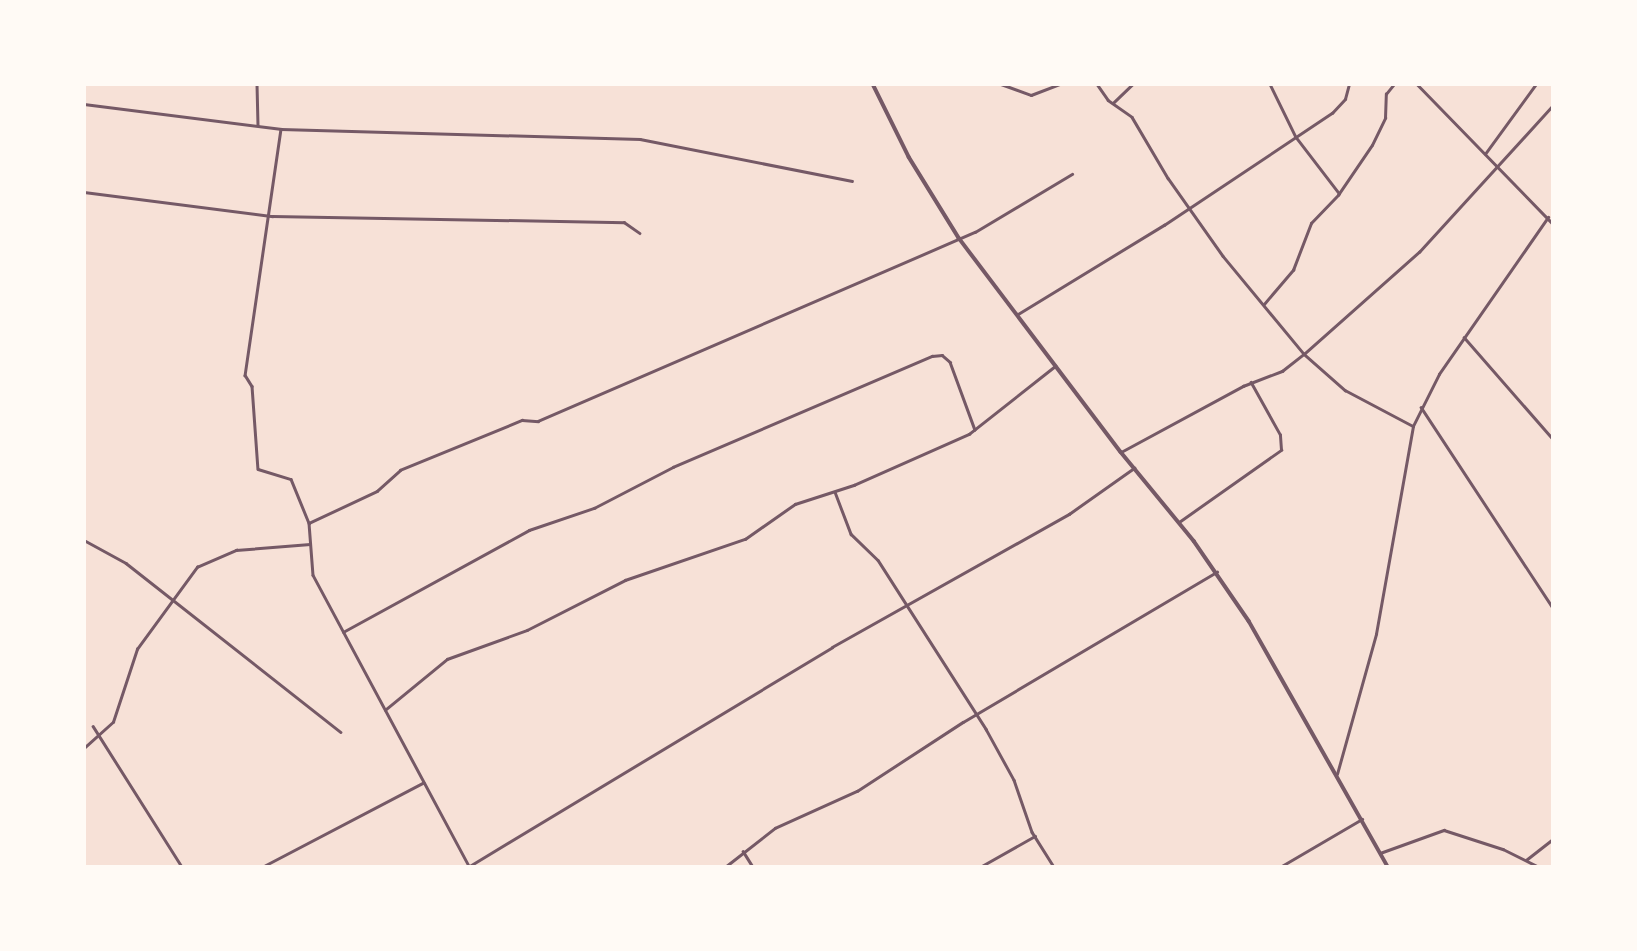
<!DOCTYPE html>
<html>
<head>
<meta charset="utf-8">
<style>
	body { margin:0 }
	#map { position:relative; width:1637px; height:951px; overflow:hidden; background:#f7e1d7; font-family:Spectral,serif }
	div>[style] { position:absolute }
	.minor>* { height:2.5px; margin:-1.25px; padding:0 1.25px; transform-origin:1.25px; border-radius:1.25px; background:#755966 }
	.tertiary>* { height:3.5px; margin:-1.75px; padding:0 1.75px; transform-origin:1.75px; border-radius:1.75px; background:#755966 }
	span { translate:-50% -50%; white-space:nowrap; text-align:center; line-height:1.15; -webkit-text-stroke:6px #fffaf5; paint-order:stroke }
	.frame { position:absolute; inset:0; border:86px solid #fffaf5; pointer-events:none }
</style>
</head>
<body>
<div id="map">
	<div class="minor">
		<i style="left:257px;top:84px;width:41px;rotate:88.6deg"></i>
		<i style="left:1001px;top:84px;width:32px;rotate:20deg"></i>
		<i style="left:1031px;top:95px;width:30px;rotate:-21deg"></i>
		<i style="left:1097px;top:84px;width:19px;rotate:55deg"></i>
		<i style="left:1108px;top:100px;width:29px;rotate:35deg"></i>
		<i style="left:1132px;top:117px;width:71px;rotate:59.5deg"></i>
		<i style="left:1168px;top:178px;width:95px;rotate:54.8deg"></i>
		<i style="left:1223px;top:256px;width:127px;rotate:50.4deg"></i>
		<i style="left:1304px;top:354px;width:55px;rotate:41.3deg"></i>
		<i style="left:1345px;top:390px;width:77px;rotate:27.9deg"></i>
		<i style="left:1270px;top:84px;width:59px;rotate:63.9deg"></i>
		<i style="left:1296px;top:137px;width:71px;rotate:52.5deg"></i>
		<i style="left:1417px;top:84px;width:195px;rotate:45.8deg"></i>
		<i style="left:1113px;top:103px;width:28px;rotate:-44deg"></i>
		<i style="left:84px;top:104px;width:199px;rotate:7.2deg"></i>
		<i style="left:281px;top:129px;width:359px;rotate:1.6deg"></i>
		<i style="left:640px;top:139px;width:216px;rotate:11.2deg"></i>
		<i style="left:281px;top:129px;width:249px;rotate:98.3deg"></i>
		<i style="left:245px;top:375px;width:13px;rotate:58deg"></i>
		<i style="left:252px;top:386px;width:83px;rotate:85.9deg"></i>
		<i style="left:258px;top:469px;width:34px;rotate:17deg"></i>
		<i style="left:291px;top:479px;width:48px;rotate:67.8deg"></i>
		<i style="left:309px;top:523px;width:52px;rotate:85.6deg"></i>
		<i style="left:313px;top:575px;width:330px;rotate:61.8deg"></i>
		<i style="left:1485px;top:154px;width:87px;rotate:-53.9deg"></i>
		<i style="left:84px;top:192px;width:190px;rotate:7.3deg"></i>
		<i style="left:272px;top:216px;width:352px;rotate:1deg"></i>
		<i style="left:624px;top:222px;width:19px;rotate:35deg"></i>
		<i style="left:1264px;top:304px;width:45px;rotate:-49.5deg"></i>
		<i style="left:1293px;top:270px;width:50px;rotate:-69deg"></i>
		<i style="left:1311px;top:223px;width:39px;rotate:-46deg"></i>
		<i style="left:1338px;top:195px;width:60px;rotate:-55.8deg"></i>
		<i style="left:1372px;top:145px;width:30px;rotate:-64deg"></i>
		<i style="left:1385px;top:118px;width:24px;rotate:-88deg"></i>
		<i style="left:1386px;top:94px;width:13px;rotate:-51deg"></i>
		<i style="left:1018px;top:314px;width:171px;rotate:-31.4deg"></i>
		<i style="left:1164px;top:225px;width:202px;rotate:-33.7deg"></i>
		<i style="left:1332px;top:113px;width:19px;rotate:-47deg"></i>
		<i style="left:1345px;top:99px;width:16px;rotate:-75deg"></i>
		<i style="left:1464px;top:337px;width:135px;rotate:48.9deg"></i>
		<i style="left:1421px;top:407px;width:240px;rotate:56.7deg"></i>
		<i style="left:1121px;top:452px;width:139px;rotate:-28.4deg"></i>
		<i style="left:1243px;top:386px;width:42px;rotate:-21deg"></i>
		<i style="left:1282px;top:371px;width:28px;rotate:-38deg"></i>
		<i style="left:1304px;top:354px;width:154px;rotate:-41.6deg"></i>
		<i style="left:1419px;top:252px;width:199px;rotate:-47.6deg"></i>
		<i style="left:835px;top:492px;width:45px;rotate:69.1deg"></i>
		<i style="left:851px;top:534px;width:37px;rotate:44deg"></i>
		<i style="left:878px;top:560px;width:201px;rotate:57.4deg"></i>
		<i style="left:986px;top:729px;width:58px;rotate:61.2deg"></i>
		<i style="left:1014px;top:780px;width:55px;rotate:70.9deg"></i>
		<i style="left:1032px;top:832px;width:41px;rotate:57.8deg"></i>
		<i style="left:1179px;top:522px;width:125px;rotate:-35.2deg"></i>
		<i style="left:1281px;top:450px;width:15px;rotate:-94deg"></i>
		<i style="left:1280px;top:435px;width:60px;rotate:-119.1deg"></i>
		<i style="left:309px;top:523px;width:75px;rotate:-25.2deg"></i>
		<i style="left:377px;top:491px;width:31px;rotate:-42deg"></i>
		<i style="left:400px;top:470px;width:132px;rotate:-22.3deg"></i>
		<i style="left:522px;top:420px;width:16px;rotate:4deg"></i>
		<i style="left:538px;top:421px;width:476px;rotate:-23.4deg"></i>
		<i style="left:975px;top:232px;width:113px;rotate:-30.9deg"></i>
		<i style="left:84px;top:540px;width:48px;rotate:28.7deg"></i>
		<i style="left:126px;top:563px;width:273px;rotate:38.2deg"></i>
		<i style="left:343px;top:632px;width:212px;rotate:-28.7deg"></i>
		<i style="left:529px;top:530px;width:69px;rotate:-18.7deg"></i>
		<i style="left:594px;top:508px;width:89px;rotate:-27.4deg"></i>
		<i style="left:673px;top:467px;width:282px;rotate:-23.2deg"></i>
		<i style="left:932px;top:356px;width:10px;rotate:-6deg"></i>
		<i style="left:942px;top:355px;width:11px;rotate:41deg"></i>
		<i style="left:950px;top:362px;width:72px;rotate:69.8deg"></i>
		<i style="left:385px;top:710px;width:80px;rotate:-39.4deg"></i>
		<i style="left:447px;top:659px;width:85px;rotate:-19.9deg"></i>
		<i style="left:527px;top:630px;width:110px;rotate:-27deg"></i>
		<i style="left:625px;top:580px;width:127px;rotate:-18.9deg"></i>
		<i style="left:745px;top:539px;width:61px;rotate:-35deg"></i>
		<i style="left:795px;top:504px;width:62px;rotate:-17.9deg"></i>
		<i style="left:854px;top:485px;width:126px;rotate:-23.9deg"></i>
		<i style="left:969px;top:434px;width:110px;rotate:-38.3deg"></i>
		<i style="left:93px;top:726px;width:167px;rotate:57.7deg"></i>
		<i style="left:84px;top:748px;width:39px;rotate:-42deg"></i>
		<i style="left:113px;top:722px;width:77px;rotate:-71.8deg"></i>
		<i style="left:137px;top:649px;width:102px;rotate:-53.8deg"></i>
		<i style="left:197px;top:567px;width:43px;rotate:-23.6deg"></i>
		<i style="left:236px;top:550px;width:74px;rotate:-4.6deg"></i>
		<i style="left:1337px;top:774px;width:145px;rotate:-74.4deg"></i>
		<i style="left:1376px;top:634px;width:211px;rotate:-79.9deg"></i>
		<i style="left:1413px;top:426px;width:58px;rotate:-63.4deg"></i>
		<i style="left:1439px;top:374px;width:191px;rotate:-55.2deg"></i>
		<i style="left:743px;top:851px;width:19px;rotate:58deg"></i>
		<i style="left:1380px;top:853px;width:68px;rotate:-19.8deg"></i>
		<i style="left:1444px;top:830px;width:62px;rotate:17.9deg"></i>
		<i style="left:1503px;top:849px;width:40px;rotate:26.6deg"></i>
		<i style="left:1526px;top:860px;width:34px;rotate:-38deg"></i>
		<i style="left:262px;top:867px;width:182px;rotate:-27.6deg"></i>
		<i style="left:468px;top:867px;width:425px;rotate:-31.1deg"></i>
		<i style="left:832px;top:647px;width:272px;rotate:-29.3deg"></i>
		<i style="left:1069px;top:514px;width:80px;rotate:-35.3deg"></i>
		<i style="left:725px;top:867px;width:63px;rotate:-38deg"></i>
		<i style="left:775px;top:828px;width:90px;rotate:-24.3deg"></i>
		<i style="left:857px;top:791px;width:126px;rotate:-33.1deg"></i>
		<i style="left:963px;top:722px;width:295px;rotate:-30.6deg"></i>
		<i style="left:980px;top:867px;width:63px;rotate:-29.4deg"></i>
		<i style="left:1280px;top:867px;width:95px;rotate:-30.3deg"></i>
	</div>
	<div class="tertiary">
		<i style="left:873px;top:84px;width:81px;rotate:63.7deg"></i>
		<i style="left:909px;top:157px;width:95px;rotate:58.3deg"></i>
		<i style="left:959px;top:238px;width:268px;rotate:52.9deg"></i>
		<i style="left:1121px;top:452px;width:115px;rotate:50.6deg"></i>
		<i style="left:1194px;top:541px;width:97px;rotate:55.5deg"></i>
		<i style="left:1249px;top:621px;width:283px;rotate:60.5deg"></i>
	</div>
	<div class="frame"></div>
</div>
</body>
</html>
